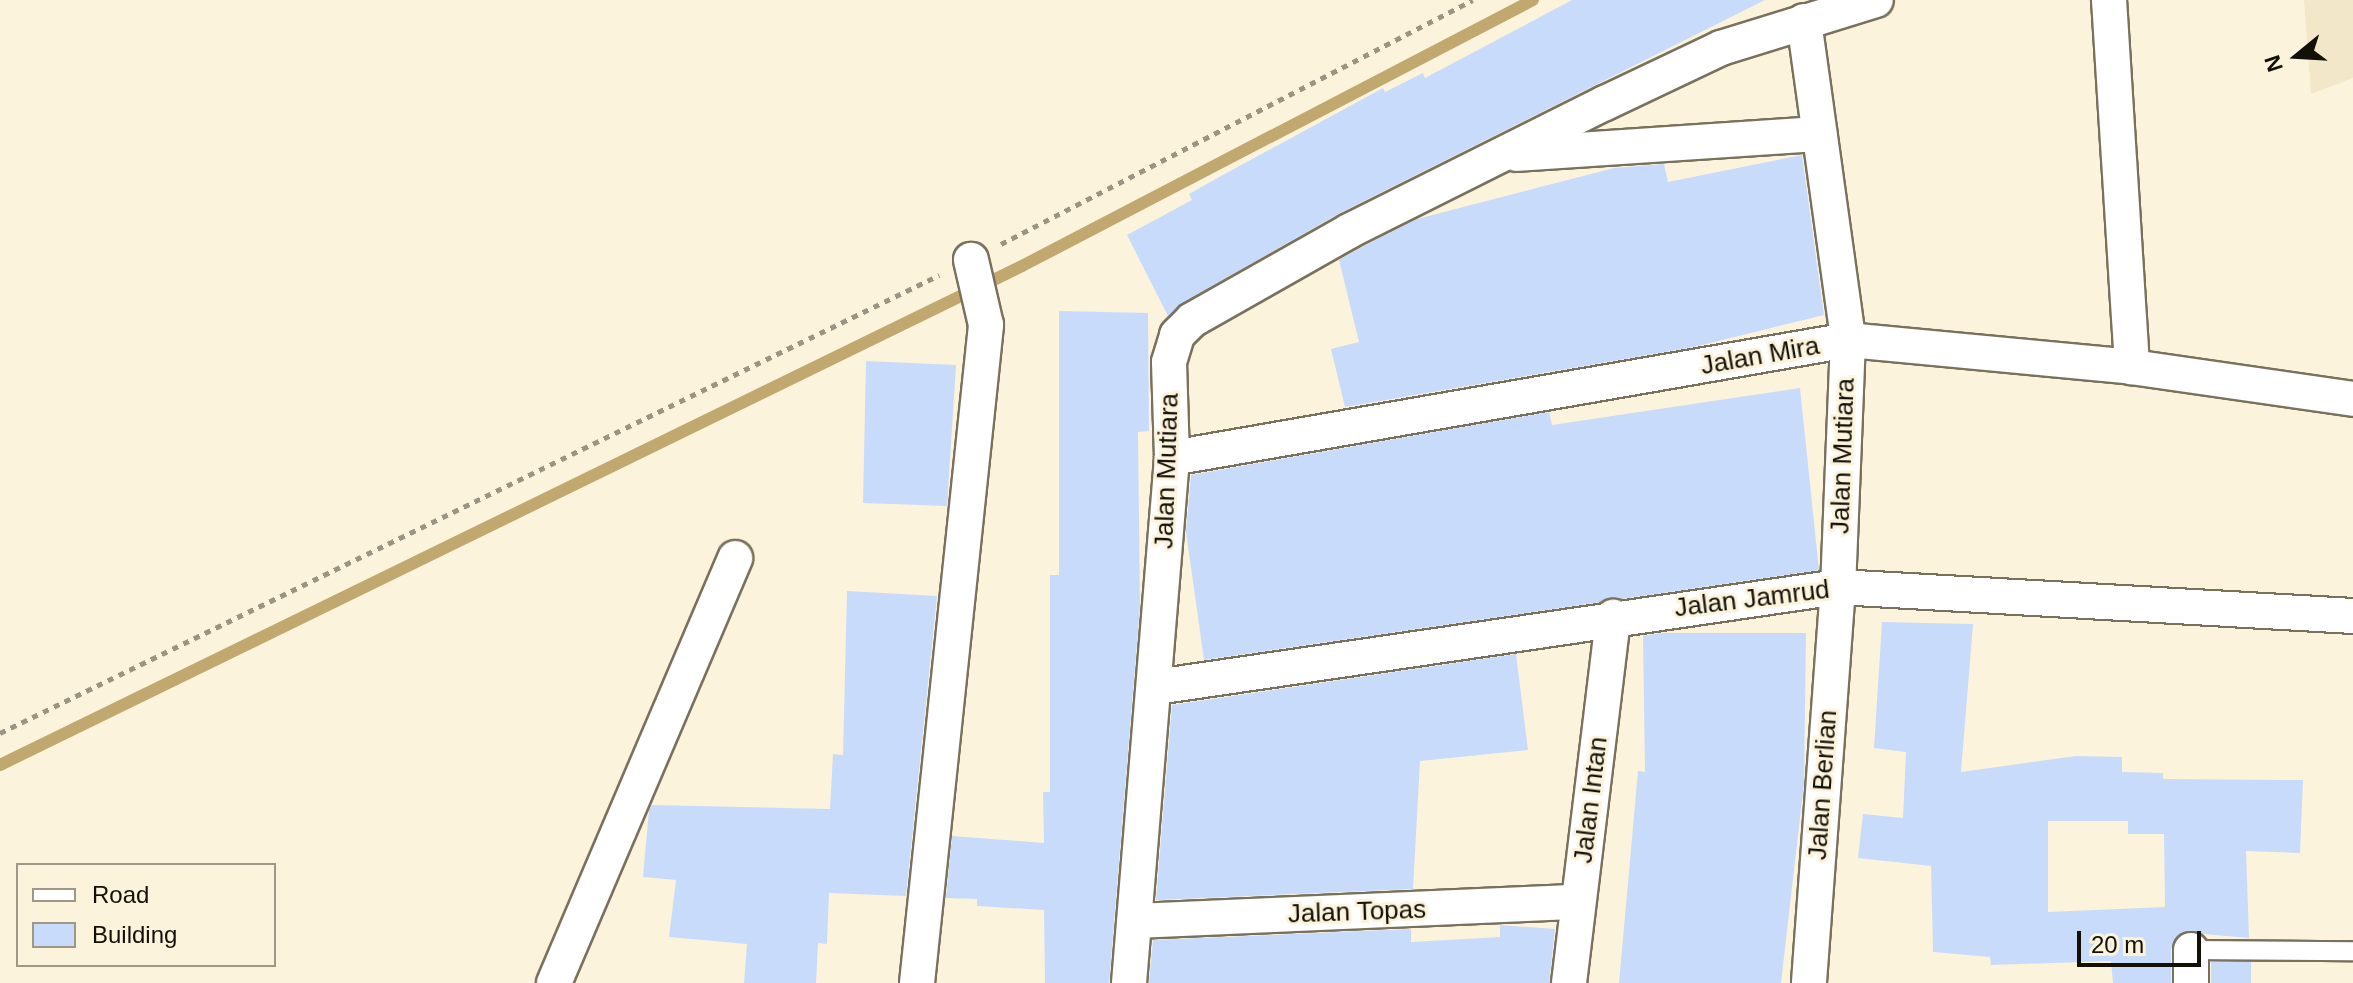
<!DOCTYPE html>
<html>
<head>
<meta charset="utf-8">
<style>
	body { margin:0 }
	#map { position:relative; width:2353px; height:983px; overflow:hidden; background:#fcf3dc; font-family:Helvetica,sans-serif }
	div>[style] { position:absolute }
	.built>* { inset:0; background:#f3e7c9 }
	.stream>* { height:12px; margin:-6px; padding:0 6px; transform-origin:6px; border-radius:6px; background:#c0a86e }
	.building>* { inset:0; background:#c9dbfb }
	.path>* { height:5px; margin-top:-2.5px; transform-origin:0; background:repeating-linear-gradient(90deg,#9a9483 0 6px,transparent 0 12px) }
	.roads { filter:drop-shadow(2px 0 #79715d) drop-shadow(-2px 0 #79715d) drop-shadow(0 2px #79715d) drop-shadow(0 -2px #79715d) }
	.lane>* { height:18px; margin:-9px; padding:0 9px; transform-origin:9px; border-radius:9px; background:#fff }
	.street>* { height:34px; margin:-17px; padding:0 17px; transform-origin:17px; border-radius:17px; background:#fff }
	span { translate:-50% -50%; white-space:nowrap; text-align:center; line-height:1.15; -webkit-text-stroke:6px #fcf3dc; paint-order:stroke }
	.street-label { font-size:26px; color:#131008 }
	.legend { position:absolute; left:16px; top:863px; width:260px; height:104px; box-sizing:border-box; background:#fcf3dc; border:2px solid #9f9887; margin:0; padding:10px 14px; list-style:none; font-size:24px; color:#131008 }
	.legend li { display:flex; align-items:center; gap:16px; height:40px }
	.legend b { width:40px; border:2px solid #9f9887 }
	.north { position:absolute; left:2257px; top:16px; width:80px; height:80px; -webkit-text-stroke:6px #fcf3dc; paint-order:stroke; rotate:252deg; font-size:22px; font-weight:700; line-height:32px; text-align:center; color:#131008 }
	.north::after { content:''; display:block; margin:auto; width:28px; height:36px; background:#131008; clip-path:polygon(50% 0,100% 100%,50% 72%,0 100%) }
	.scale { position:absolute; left:2077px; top:931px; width:124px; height:36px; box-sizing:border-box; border:4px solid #131008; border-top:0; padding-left:10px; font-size:24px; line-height:28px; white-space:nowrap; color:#131008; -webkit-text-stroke:6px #fcf3dc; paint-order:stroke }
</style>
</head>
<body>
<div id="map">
	<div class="built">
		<i style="clip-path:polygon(2304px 0,2353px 0,2353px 78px,2311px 94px)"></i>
	</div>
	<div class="stream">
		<i style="left:0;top:765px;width:1137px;rotate:-26.02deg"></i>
		<i style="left:1022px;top:266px;width:576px;rotate:-27.5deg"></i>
	</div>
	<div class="building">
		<i style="clip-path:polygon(1572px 0,1765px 0,1340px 213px,1182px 303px,1168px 316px,1127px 235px,1192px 200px,1189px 194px,1221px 176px,1383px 88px,1385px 92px,1423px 73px,1425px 78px)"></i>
		<i style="clip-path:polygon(1802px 155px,1824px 315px,1694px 347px,1345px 407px,1331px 349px,1359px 342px,1339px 260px,1358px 249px,1417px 219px,1614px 168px,1664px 164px,1668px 182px)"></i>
		<i style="clip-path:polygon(1059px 311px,1148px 313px,1149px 431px,1138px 432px,1140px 606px,1109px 983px,1045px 983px,1044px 910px,977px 906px,977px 899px,946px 898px,952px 836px,1044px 843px,1043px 792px,1050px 792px,1050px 575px,1059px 575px)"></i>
		<i style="clip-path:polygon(866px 361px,956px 365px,947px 506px,863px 503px)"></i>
		<i style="clip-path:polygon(1800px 388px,1819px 570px,1204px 660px,1186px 532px,1191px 475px,1549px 412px,1552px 425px)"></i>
		<i style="clip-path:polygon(847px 591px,937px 596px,906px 896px,829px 893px,827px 944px,818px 943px,816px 983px,744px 983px,747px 944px,669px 937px,676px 880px,643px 877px,649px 810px,652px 805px,830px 809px,833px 754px,843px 755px)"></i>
		<i style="clip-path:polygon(evenodd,1882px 622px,1973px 624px,1961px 772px,2076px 756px,2122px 757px,2122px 772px,2163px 773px,2163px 779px,2303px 780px,2300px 853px,2246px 851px,2249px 938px,2182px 932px,2171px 949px,2171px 983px,2113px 983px,2111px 961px,1991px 965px,1990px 957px,1933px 952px,1931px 866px,1858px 858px,1863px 814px,1903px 818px,1906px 752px,1874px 748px,1882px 622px,2048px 821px,2128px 821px,2128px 834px,2164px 834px,2165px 907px,2048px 912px,2048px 821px)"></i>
		<i style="clip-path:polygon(1661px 633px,1806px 633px,1804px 783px,1781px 983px,1619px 983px,1638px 771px,1645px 772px,1643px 636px)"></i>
		<i style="clip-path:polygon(1516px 654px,1528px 750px,1420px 761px,1413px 889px,1156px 900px,1172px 705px)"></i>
		<i style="clip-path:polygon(1500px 925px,1555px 929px,1549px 983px,1149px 983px,1153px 940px,1411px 929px,1411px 942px,1500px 937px)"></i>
		<i style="clip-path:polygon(2211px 962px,2251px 962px,2251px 983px,2211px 983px)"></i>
	</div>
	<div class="path">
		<i style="left:1001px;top:244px;width:531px;rotate:-27.34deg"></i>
		<i style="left:0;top:733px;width:1045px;rotate:-26deg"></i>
	</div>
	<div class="roads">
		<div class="lane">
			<i style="left:2191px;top:950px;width:162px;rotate:0.4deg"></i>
		</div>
		<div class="street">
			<i style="left:2109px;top:0;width:368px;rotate:86.4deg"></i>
			<i style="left:1804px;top:21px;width:322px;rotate:82.1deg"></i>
			<i style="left:1848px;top:340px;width:247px;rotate:92.3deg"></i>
			<i style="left:1838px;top:587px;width:397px;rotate:94.2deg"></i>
			<i style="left:1517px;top:154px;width:303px;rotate:-3.8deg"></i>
			<i style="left:1172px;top:458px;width:686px;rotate:-9.9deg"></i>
			<i style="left:1848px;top:340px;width:285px;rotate:5.4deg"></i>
			<i style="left:2132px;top:367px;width:223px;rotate:8.2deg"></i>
			<i style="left:1156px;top:687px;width:689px;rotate:-8.34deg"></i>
			<i style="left:1838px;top:587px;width:516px;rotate:3.22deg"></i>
			<i style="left:1135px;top:921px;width:443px;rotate:-2.5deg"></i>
			<i style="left:554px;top:983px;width:462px;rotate:-66.9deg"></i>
			<i style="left:917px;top:983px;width:662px;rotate:-84.01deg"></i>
			<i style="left:986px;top:325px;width:67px;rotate:-103deg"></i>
			<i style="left:1129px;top:983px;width:527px;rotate:-85.32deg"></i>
			<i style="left:1172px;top:458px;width:96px;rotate:-91.8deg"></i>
			<i style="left:1169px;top:362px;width:28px;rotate:-73deg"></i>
			<i style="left:1177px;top:335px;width:21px;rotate:-45deg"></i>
			<i style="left:1192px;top:320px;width:180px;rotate:-29.5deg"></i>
			<i style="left:1349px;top:231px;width:286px;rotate:-26.6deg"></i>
			<i style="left:1605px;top:103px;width:128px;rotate:-25.4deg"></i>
			<i style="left:1721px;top:48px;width:162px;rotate:-17.2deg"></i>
			<i style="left:1569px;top:983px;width:369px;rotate:-83.1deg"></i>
			<i style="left:2191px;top:983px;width:33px;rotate:-90deg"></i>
		</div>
	</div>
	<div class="street-label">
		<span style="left:1760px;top:356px;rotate:-10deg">Jalan Mira</span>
		<span style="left:1843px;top:456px;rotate:-88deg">Jalan Mutiara</span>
		<span style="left:1167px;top:471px;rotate:-88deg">Jalan Mutiara</span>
		<span style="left:1752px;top:599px;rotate:-7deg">Jalan Jamrud</span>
		<span style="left:1823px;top:785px;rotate:-86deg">Jalan Berlian</span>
		<span style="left:1591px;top:800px;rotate:-83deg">Jalan Intan</span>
		<span style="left:1357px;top:912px;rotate:-2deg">Jalan Topas</span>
	</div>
	<ul class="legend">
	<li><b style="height:10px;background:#fff"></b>Road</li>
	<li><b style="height:22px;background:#c9dbfb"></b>Building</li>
	</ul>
	<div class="north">N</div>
	<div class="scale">20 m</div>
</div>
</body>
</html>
